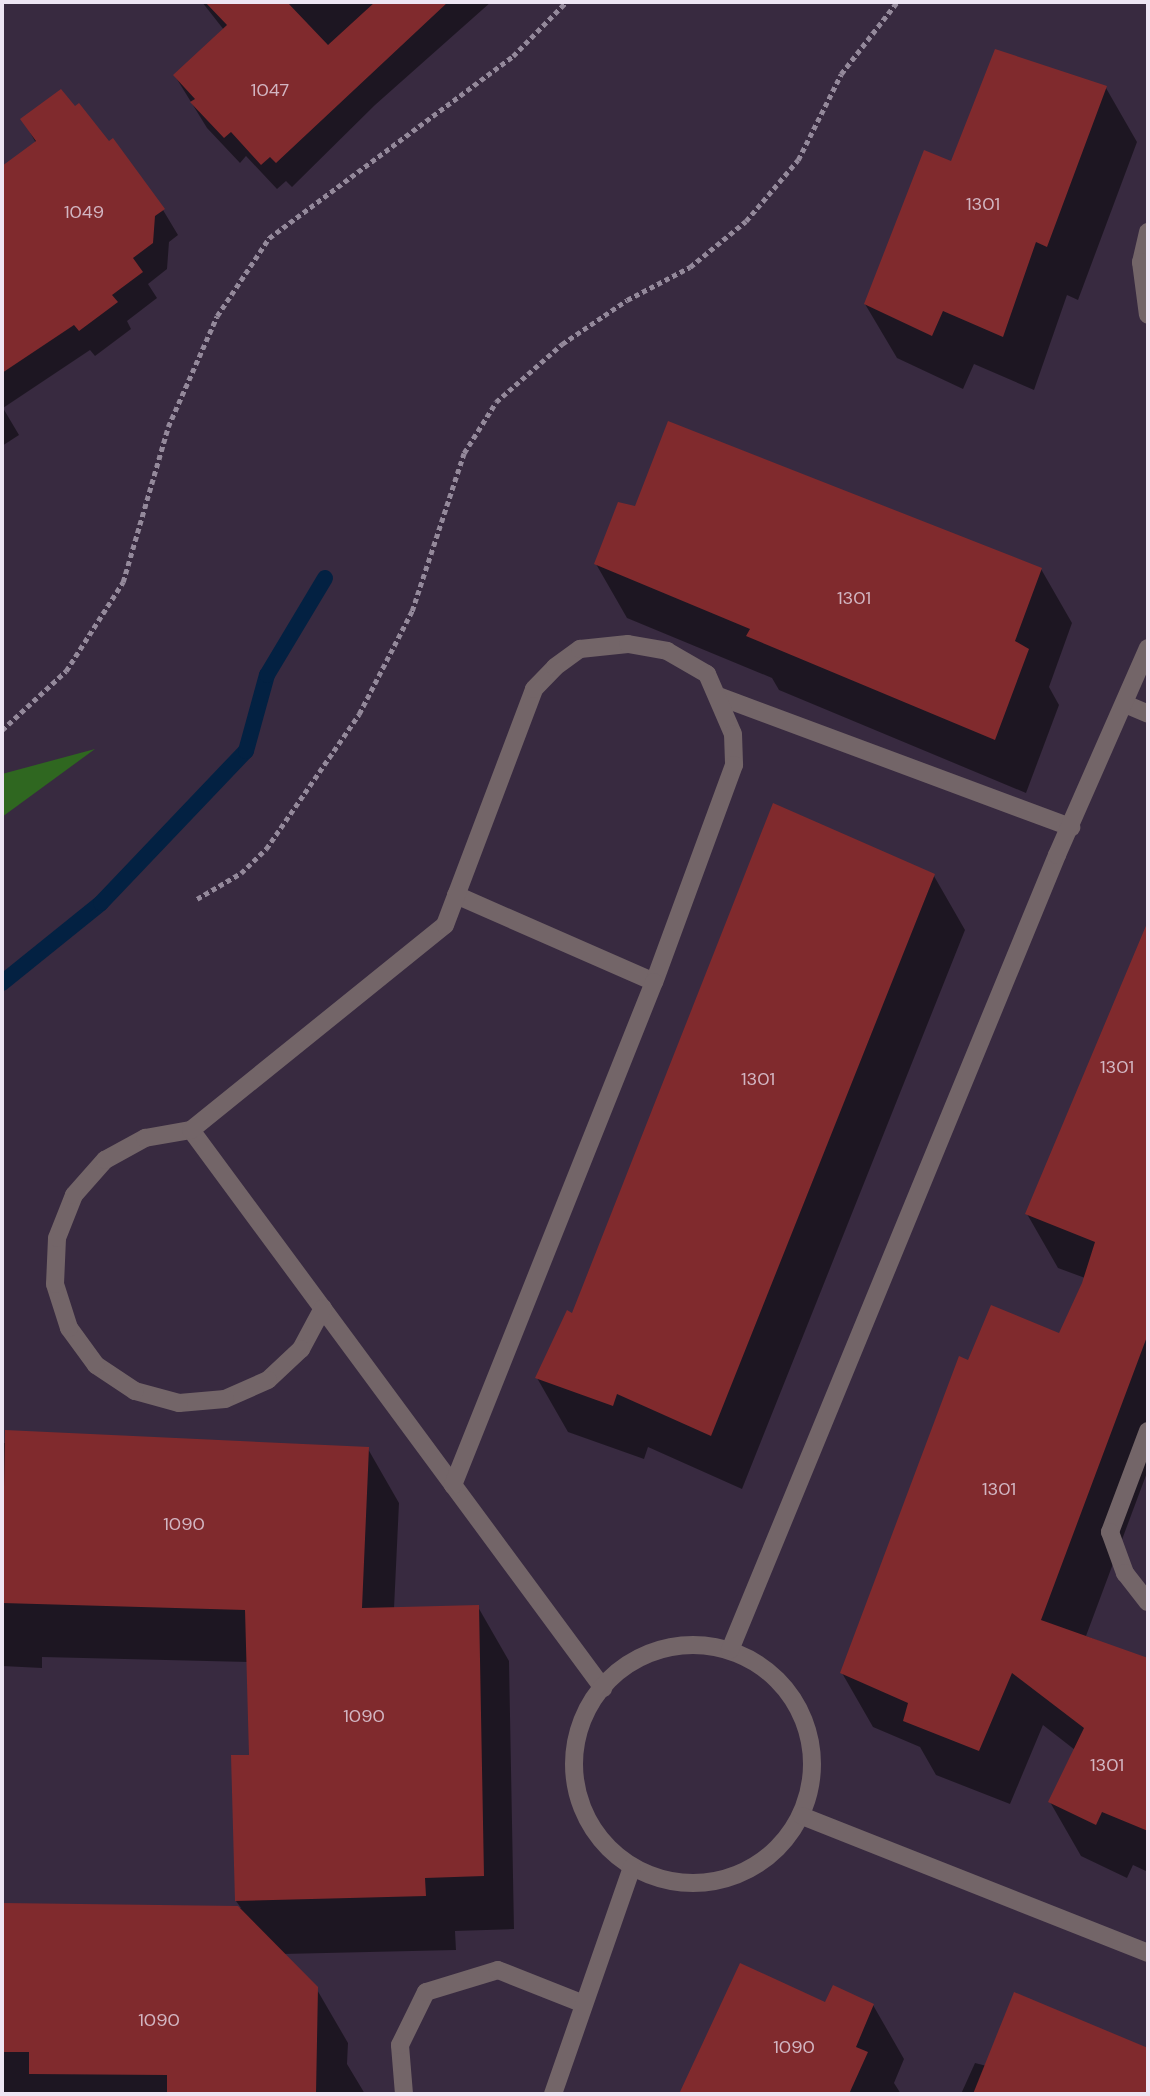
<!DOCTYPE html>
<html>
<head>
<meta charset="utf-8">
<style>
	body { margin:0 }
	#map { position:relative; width:1150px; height:2096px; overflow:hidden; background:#382a40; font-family:"DM Sans",sans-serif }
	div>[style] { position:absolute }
	.forest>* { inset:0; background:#2f6720 }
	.shadow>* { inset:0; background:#0007 }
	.stream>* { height:16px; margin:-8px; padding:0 8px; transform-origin:8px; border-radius:8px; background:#032142 }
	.building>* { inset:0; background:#802a2d }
	.path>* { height:4.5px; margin-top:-2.25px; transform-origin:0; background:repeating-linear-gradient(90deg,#94899b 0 5px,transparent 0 8.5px) }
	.service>* { height:18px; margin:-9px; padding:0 9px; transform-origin:9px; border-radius:9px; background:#736568 }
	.service>.ring { margin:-9px; padding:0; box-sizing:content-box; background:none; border:18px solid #736568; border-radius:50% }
	span { translate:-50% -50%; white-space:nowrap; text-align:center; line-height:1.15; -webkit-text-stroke:7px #2d2035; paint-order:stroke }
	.number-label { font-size:18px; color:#d2b6c2 }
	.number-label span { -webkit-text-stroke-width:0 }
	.frame { position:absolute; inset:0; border:4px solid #ede5f3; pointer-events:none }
</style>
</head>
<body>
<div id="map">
	<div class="forest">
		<i style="clip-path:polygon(95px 749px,2px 817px,2px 774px)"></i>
	</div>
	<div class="shadow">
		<i style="clip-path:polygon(202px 2px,491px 2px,375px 105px,292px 187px,286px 181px,277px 189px,246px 156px,240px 163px,207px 128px,175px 76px,224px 30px)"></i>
		<i style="clip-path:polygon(1106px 88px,1137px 142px,1078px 300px,1067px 295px,1034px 390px,974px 364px,963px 389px,897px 358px,865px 304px,952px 163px)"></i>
		<i style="clip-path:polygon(23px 120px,163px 210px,178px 235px,169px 242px,167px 269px,148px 284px,157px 298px,127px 321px,131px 329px,95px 356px,90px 350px,3px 408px,19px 435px,2px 446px,2px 168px,36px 143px)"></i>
		<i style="clip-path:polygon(596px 564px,1041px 569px,1072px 623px,1049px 687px,1059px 705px,1026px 793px,779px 690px,772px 678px,627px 618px)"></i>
		<i style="clip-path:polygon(934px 876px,965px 930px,742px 1489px,648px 1447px,644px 1459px,568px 1432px,537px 1378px,573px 1316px)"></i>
		<i style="clip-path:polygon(1148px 924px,1148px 1470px,1086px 1636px,1148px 1661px,1148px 1872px,1133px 1865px,1127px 1878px,1081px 1856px,1050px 1802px,1075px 1750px,1043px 1725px,1010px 1804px,936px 1775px,920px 1747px,873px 1727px,842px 1673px,969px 1362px,1060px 1336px,1085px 1278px,1058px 1268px,1027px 1214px)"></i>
		<i style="clip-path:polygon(2px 1443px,368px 1449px,399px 1503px,394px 1609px,478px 1607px,509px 1661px,514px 1929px,455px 1931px,456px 1950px,283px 1954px,316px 1988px,348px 2043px,347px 2064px,365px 2094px,2px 2094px,2px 1905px,241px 1908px,236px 1901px,251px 1757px,248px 1662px,42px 1657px,42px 1668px,2px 1666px)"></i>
		<i style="clip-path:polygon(741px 1965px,826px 2004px,873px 2005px,904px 2059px,894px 2083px,901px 2094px,681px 2094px)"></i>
		<i style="clip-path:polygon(1015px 1995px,1148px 2050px,1148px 2094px,961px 2094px,975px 2063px,987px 2066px)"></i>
	</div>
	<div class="stream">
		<i style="left:2px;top:983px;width:127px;rotate:-38.9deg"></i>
		<i style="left:101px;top:903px;width:210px;rotate:-46.4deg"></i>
		<i style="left:246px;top:751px;width:79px;rotate:-74.6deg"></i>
		<i style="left:267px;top:675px;width:113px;rotate:-59.1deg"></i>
	</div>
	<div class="building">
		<i style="clip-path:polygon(205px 2px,287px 2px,328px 45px,375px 2px,448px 2px,276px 163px,270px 157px,261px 165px,231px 132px,224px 138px,190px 102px,195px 99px,173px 75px,227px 25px)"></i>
		<i style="clip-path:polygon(995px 49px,1107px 86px,1047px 247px,1036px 242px,1003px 337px,943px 311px,932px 336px,864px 304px,924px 150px,951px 161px)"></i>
		<i style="clip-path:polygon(61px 89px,75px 106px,79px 103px,109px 141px,113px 138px,165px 209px,155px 216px,153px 243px,133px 258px,143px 272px,112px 295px,118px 302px,79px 331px,74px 325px,2px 373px,2px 166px,36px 141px,20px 119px)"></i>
		<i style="clip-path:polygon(668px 421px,1042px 568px,1015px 641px,1029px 649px,995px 740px,746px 636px,750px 629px,594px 564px,618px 502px,635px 506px)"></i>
		<i style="clip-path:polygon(773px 803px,935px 874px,711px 1436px,617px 1394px,613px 1406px,535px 1378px,567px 1310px,572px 1313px)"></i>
		<i style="clip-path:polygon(1148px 921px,1148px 1334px,1041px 1620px,1148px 1658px,1148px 1831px,1102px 1812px,1096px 1825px,1048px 1802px,1084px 1728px,1012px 1673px,979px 1751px,903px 1721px,908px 1703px,840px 1673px,959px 1356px,968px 1360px,991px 1305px,1059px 1333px,1082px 1283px,1095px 1242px,1025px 1214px)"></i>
		<i style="clip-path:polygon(5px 1430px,369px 1447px,362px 1608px,479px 1605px,484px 1876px,425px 1878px,426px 1896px,235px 1901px,231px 1755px,249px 1755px,245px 1610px,2px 1603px)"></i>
		<i style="clip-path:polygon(2px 1903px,238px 1906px,318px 1987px,316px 2094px,167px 2094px,167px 2075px,29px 2074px,29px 2052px,2px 2052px)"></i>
		<i style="clip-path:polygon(740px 1963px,825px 2002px,833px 1985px,874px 2004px,856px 2047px,868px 2052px,849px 2094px,679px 2094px)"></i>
		<i style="clip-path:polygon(1014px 1992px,1148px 2048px,1148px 2094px,973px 2094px)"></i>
	</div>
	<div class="path">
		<i style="left:2px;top:730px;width:87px;rotate:-42.7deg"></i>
		<i style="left:66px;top:671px;width:106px;rotate:-57.4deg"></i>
		<i style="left:123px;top:582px;width:161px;rotate:-73.8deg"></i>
		<i style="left:168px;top:427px;width:121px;rotate:-66.2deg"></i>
		<i style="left:217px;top:316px;width:94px;rotate:-56.3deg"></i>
		<i style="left:269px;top:238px;width:304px;rotate:-36.7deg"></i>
		<i style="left:513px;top:56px;width:76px;rotate:-45.5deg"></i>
		<i style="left:197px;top:899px;width:51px;rotate:-30.6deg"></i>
		<i style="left:241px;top:873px;width:35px;rotate:-44deg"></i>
		<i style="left:266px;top:849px;width:164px;rotate:-55.4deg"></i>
		<i style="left:359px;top:714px;width:116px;rotate:-62.8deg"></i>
		<i style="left:412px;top:611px;width:166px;rotate:-71.8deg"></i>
		<i style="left:464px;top:453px;width:60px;rotate:-57.9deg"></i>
		<i style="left:496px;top:402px;width:88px;rotate:-41.3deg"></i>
		<i style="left:562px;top:344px;width:78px;rotate:-34.1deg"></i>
		<i style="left:627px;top:300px;width:71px;rotate:-27.6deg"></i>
		<i style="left:690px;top:267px;width:72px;rotate:-39.4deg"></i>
		<i style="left:746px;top:221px;width:80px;rotate:-49.6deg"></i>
		<i style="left:798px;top:160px;width:96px;rotate:-63.4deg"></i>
		<i style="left:841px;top:74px;width:91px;rotate:-52.1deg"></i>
	</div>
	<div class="service">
		<i style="left:1148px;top:232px;width:31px;rotate:103deg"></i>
		<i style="left:1141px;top:262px;width:53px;rotate:82.5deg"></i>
		<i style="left:718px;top:696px;width:377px;rotate:20.4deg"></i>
		<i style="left:1125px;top:704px;width:25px;rotate:23deg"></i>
		<i style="left:456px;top:895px;width:216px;rotate:23.7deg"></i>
		<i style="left:191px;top:1130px;width:694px;rotate:53.56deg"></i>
		<i style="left:323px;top:1308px;width:47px;rotate:118.2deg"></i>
		<i style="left:301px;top:1349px;width:45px;rotate:136.8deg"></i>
		<i style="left:268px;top:1380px;width:47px;rotate:156.2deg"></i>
		<i style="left:225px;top:1399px;width:46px;rotate:175deg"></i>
		<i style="left:179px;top:1403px;width:46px;rotate:-164.7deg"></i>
		<i style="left:135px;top:1391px;width:47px;rotate:-146.3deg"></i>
		<i style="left:96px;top:1365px;width:46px;rotate:-126.1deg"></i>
		<i style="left:69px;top:1328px;width:46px;rotate:-107.7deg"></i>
		<i style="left:55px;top:1284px;width:46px;rotate:-87.5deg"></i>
		<i style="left:57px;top:1238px;width:46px;rotate:-68.4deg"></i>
		<i style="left:74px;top:1195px;width:47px;rotate:-48.5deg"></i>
		<i style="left:105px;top:1160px;width:46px;rotate:-28.8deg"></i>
		<i style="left:145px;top:1138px;width:47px;rotate:-9.9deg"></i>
		<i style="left:191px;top:1130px;width:326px;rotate:-38.9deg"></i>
		<i style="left:445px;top:925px;width:252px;rotate:-69.3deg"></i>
		<i style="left:534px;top:689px;width:30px;rotate:-46deg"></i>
		<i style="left:555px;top:667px;width:31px;rotate:-36deg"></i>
		<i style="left:580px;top:649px;width:48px;rotate:-5.9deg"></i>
		<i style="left:628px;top:644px;width:40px;rotate:10deg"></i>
		<i style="left:667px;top:651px;width:46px;rotate:29.9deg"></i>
		<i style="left:707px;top:674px;width:65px;rotate:66.6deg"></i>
		<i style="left:733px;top:734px;width:31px;rotate:88deg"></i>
		<i style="left:734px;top:765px;width:231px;rotate:110.2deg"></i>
		<i style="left:654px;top:982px;width:542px;rotate:111.78deg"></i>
		<i style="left:1148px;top:1431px;width:108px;rotate:110.6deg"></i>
		<i style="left:1110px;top:1532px;width:44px;rotate:69.9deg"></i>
		<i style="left:1125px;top:1573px;width:37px;rotate:52deg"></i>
		<i class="ring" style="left:574px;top:1645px;width:220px;height:220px"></i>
		<i style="left:730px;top:1650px;width:860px;rotate:-67.64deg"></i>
		<i style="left:1057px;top:855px;width:226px;rotate:-66.3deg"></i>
		<i style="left:802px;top:1816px;width:372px;rotate:21.6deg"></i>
		<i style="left:404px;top:2094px;width:49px;rotate:-94.7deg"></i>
		<i style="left:400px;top:2045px;width:59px;rotate:-63.9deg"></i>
		<i style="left:426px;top:1992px;width:75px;rotate:-17deg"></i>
		<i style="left:498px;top:1970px;width:92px;rotate:21.6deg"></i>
		<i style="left:553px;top:2094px;width:240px;rotate:-70.8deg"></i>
	</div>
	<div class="number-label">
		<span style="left:270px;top:90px">1047</span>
		<span style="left:983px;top:204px">1301</span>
		<span style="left:84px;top:212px">1049</span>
		<span style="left:854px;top:598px">1301</span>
		<span style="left:1117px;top:1067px">1301</span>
		<span style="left:758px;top:1079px">1301</span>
		<span style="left:999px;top:1489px">1301</span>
		<span style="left:184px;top:1524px">1090</span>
		<span style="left:364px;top:1716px">1090</span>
		<span style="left:1107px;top:1765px">1301</span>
		<span style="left:159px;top:2020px">1090</span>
		<span style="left:794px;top:2047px">1090</span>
	</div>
	<div class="frame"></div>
</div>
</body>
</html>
